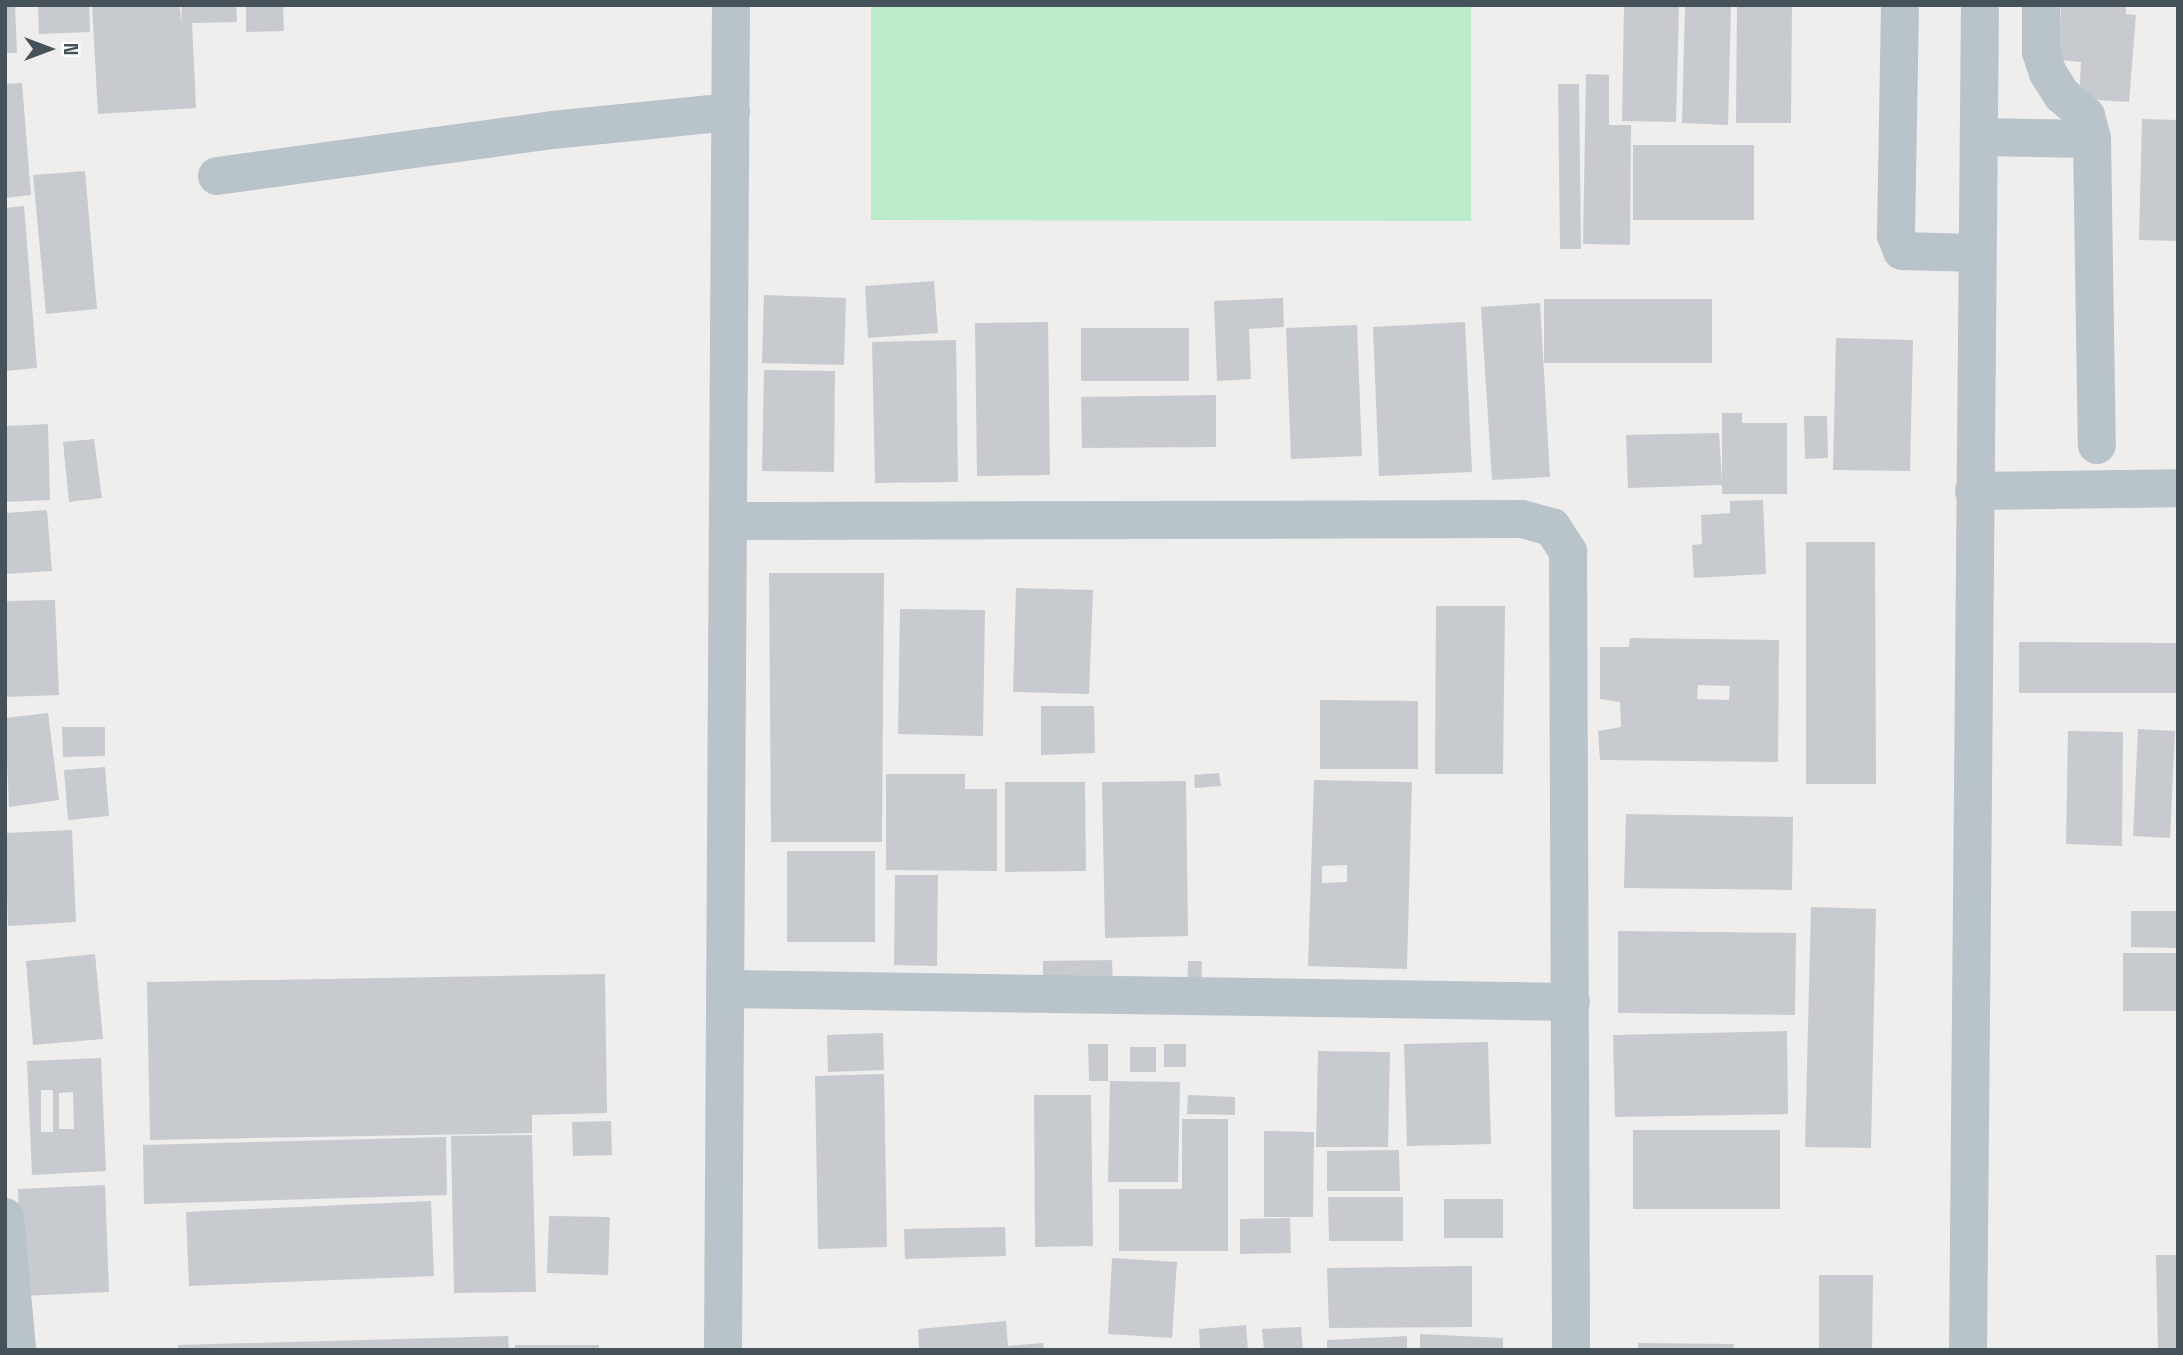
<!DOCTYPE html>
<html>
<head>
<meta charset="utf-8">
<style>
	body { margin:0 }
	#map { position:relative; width:2183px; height:1355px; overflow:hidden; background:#f0eded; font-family:"Space Grotesk",sans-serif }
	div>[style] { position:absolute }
	.green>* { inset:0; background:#bcedcb }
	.building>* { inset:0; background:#c7cbd0 }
	.minor>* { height:38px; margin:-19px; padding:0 19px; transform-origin:19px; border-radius:19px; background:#b9c3ca }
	span { translate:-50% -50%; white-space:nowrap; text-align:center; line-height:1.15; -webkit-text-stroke:5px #fff; paint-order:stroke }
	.frame { position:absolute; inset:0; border:7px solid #46525a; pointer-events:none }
	.north { position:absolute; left:14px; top:14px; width:70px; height:70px; -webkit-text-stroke:5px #fff; paint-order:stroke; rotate:90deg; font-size:19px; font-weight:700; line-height:28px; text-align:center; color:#46525a }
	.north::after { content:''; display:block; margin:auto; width:24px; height:32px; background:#46525a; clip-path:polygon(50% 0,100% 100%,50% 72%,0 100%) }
</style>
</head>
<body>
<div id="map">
	<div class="green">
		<i style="clip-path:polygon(871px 5px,1471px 5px,1471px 221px,871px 220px)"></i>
	</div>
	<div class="building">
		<i style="clip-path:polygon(5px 5px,15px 5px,17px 53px,5px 53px)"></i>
		<i style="clip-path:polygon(38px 5px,89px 5px,90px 32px,39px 34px)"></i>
		<i style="clip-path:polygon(92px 5px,180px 5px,181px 24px,182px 5px,236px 5px,237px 22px,192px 23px,196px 108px,98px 114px)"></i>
		<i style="clip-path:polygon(246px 5px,283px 5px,284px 31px,246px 32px)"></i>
		<i style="clip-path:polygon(1624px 5px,1679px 5px,1676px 122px,1622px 121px)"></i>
		<i style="clip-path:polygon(1685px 5px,1731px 5px,1728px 125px,1682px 123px)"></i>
		<i style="clip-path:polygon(1737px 5px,1792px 5px,1791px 123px,1736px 123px)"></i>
		<i style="clip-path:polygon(2061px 5px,2126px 5px,2126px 14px,2136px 15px,2129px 102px,2079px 99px,2081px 62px,2058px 60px)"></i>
		<i style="clip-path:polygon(1586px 74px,1609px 75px,1609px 125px,1631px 125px,1630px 245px,1583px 244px)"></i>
		<i style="clip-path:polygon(22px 83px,31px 195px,5px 198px,5px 84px)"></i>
		<i style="clip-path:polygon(1558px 84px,1579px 84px,1581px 249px,1560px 249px)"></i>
		<i style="clip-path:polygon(2142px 119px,2178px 120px,2178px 241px,2139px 240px)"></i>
		<i style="clip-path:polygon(1633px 145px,1754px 145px,1754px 220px,1633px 220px)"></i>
		<i style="clip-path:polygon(85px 171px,97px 309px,46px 314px,33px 175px)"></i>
		<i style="clip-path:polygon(24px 206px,37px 368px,5px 371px,5px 208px)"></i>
		<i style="clip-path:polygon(934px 281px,938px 333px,868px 338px,865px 286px)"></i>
		<i style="clip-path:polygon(764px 295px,846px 298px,844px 365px,762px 363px)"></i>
		<i style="clip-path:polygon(1283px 298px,1284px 327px,1249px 329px,1251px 379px,1217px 381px,1214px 301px)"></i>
		<i style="clip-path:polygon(1544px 299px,1712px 299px,1712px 363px,1544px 363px)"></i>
		<i style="clip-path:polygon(1540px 303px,1550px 477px,1492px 480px,1481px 307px)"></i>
		<i style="clip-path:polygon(1048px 322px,1050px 475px,977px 476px,975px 323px)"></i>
		<i style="clip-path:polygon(1465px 322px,1472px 472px,1379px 476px,1373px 327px)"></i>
		<i style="clip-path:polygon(1357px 325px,1362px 456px,1291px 459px,1286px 328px)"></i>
		<i style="clip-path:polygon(1081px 328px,1189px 328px,1189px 381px,1081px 381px)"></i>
		<i style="clip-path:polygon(1836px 338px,1913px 340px,1910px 471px,1833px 470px)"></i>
		<i style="clip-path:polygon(956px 340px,958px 482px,875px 483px,872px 342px)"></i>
		<i style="clip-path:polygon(764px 370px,835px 371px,834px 472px,762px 471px)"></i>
		<i style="clip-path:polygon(1216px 395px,1216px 447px,1082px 448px,1081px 397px)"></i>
		<i style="clip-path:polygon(1722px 413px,1742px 413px,1742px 423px,1787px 423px,1787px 494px,1722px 494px,1722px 485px,1628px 488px,1626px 435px,1719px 433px,1722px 482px)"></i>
		<i style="clip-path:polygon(1804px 416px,1827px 416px,1828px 458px,1805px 459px)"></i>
		<i style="clip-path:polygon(48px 424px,50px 500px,5px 502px,5px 426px)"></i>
		<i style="clip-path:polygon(94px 439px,102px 498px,69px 502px,63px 442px)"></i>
		<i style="clip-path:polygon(1763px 500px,1766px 574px,1694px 578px,1692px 545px,1702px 544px,1701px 515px,1730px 513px,1730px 501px)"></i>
		<i style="clip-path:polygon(47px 510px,52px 571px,5px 574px,5px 513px)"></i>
		<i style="clip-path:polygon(1806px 542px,1875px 542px,1876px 784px,1806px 784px)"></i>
		<i style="clip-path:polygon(769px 573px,884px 573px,882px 842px,771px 842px)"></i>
		<i style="clip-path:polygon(1016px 588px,1093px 590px,1089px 694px,1013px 692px)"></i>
		<i style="clip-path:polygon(55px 600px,59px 695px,5px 697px,5px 601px)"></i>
		<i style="clip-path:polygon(1436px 606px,1505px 606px,1503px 774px,1435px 774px)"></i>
		<i style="clip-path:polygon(900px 609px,985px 610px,983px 736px,898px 734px)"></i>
		<i style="clip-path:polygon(evenodd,1630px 638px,1779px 640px,1778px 762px,1600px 760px,1598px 731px,1621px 727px,1620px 702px,1600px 699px,1600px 647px,1629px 647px,1630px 638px,1698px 685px,1730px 686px,1729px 700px,1697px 699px,1698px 685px)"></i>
		<i style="clip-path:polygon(2019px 642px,2178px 643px,2178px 693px,2019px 693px)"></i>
		<i style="clip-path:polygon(1320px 700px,1418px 701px,1418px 769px,1320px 769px)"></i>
		<i style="clip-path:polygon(1041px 706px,1094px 706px,1095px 753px,1041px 755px)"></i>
		<i style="clip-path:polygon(48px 713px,59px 800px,9px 807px,5px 718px)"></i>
		<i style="clip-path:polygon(62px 727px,105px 727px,105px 756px,63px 757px)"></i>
		<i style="clip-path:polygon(2138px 729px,2175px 731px,2170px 838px,2133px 836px)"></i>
		<i style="clip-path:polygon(2068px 731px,2123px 732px,2122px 846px,2066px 844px)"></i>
		<i style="clip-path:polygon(105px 767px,109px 816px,68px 820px,64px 770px)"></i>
		<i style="clip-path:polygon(1219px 773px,1221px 786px,1195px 788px,1194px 775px)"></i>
		<i style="clip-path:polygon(886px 774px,965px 774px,965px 789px,997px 789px,997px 871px,886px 870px)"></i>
		<i style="clip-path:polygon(evenodd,1314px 780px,1412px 782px,1407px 969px,1308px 966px,1314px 780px,1347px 865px,1347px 882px,1322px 883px,1322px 866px,1347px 865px)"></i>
		<i style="clip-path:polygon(1186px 781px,1188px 936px,1105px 938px,1102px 782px)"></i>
		<i style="clip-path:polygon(1005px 782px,1085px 782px,1086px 871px,1005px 872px)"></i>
		<i style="clip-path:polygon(1626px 814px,1793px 817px,1792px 890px,1624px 888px)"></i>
		<i style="clip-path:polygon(72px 830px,76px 922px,8px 926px,5px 833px)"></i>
		<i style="clip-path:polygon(787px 851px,875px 851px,875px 942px,787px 942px)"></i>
		<i style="clip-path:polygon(895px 875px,938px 875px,937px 966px,894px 965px)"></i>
		<i style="clip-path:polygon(1811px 907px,1876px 909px,1871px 1148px,1805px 1147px)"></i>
		<i style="clip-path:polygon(2131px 911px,2178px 911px,2178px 948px,2131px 947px)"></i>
		<i style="clip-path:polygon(1618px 931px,1796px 933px,1795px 1015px,1618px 1013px)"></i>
		<i style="clip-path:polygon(2123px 953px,2178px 953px,2178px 1011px,2123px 1011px)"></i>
		<i style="clip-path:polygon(95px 954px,103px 1039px,33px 1045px,26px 961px)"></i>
		<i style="clip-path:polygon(1112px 960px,1113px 983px,1043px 983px,1043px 961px)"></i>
		<i style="clip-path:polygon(1188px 961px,1202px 961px,1201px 994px,1187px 994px)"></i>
		<i style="clip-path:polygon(605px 974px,607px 1113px,532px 1115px,532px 1133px,150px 1140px,147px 982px)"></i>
		<i style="clip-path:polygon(1787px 1031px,1788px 1114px,1615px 1117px,1613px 1035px)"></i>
		<i style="clip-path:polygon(883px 1033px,884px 1070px,828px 1072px,827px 1035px)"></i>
		<i style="clip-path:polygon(1488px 1042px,1491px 1144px,1407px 1146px,1404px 1044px)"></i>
		<i style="clip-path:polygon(1088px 1044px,1108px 1044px,1108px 1081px,1089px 1081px)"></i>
		<i style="clip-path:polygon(1164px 1044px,1186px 1044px,1186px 1067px,1164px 1067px)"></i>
		<i style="clip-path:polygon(1130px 1047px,1156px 1047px,1156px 1072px,1130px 1072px)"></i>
		<i style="clip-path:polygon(1318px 1051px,1390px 1052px,1388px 1147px,1316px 1147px)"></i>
		<i style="clip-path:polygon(evenodd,101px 1058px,106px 1171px,32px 1175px,27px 1061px,101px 1058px,41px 1090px,53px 1090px,53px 1132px,41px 1132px,41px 1090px,101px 1058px,73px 1092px,74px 1129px,59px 1129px,59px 1093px,73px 1092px)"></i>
		<i style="clip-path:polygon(884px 1074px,887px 1247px,818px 1249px,815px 1076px)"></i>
		<i style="clip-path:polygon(1110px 1081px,1180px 1082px,1178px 1182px,1108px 1182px)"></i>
		<i style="clip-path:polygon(1034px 1095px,1091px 1095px,1093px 1246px,1035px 1247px)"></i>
		<i style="clip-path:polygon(1188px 1095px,1235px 1097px,1235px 1115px,1187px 1114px)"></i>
		<i style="clip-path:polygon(1182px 1119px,1228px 1119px,1228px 1251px,1119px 1251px,1119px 1189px,1182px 1189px)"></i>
		<i style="clip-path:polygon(611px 1121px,612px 1155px,573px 1156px,572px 1122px)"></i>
		<i style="clip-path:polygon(1633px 1130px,1780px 1130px,1780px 1209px,1633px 1209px)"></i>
		<i style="clip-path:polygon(1264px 1131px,1314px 1132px,1313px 1217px,1264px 1217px)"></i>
		<i style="clip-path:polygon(532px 1135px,536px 1292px,454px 1293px,451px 1136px)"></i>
		<i style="clip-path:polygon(446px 1137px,447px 1195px,144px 1204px,143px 1145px)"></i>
		<i style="clip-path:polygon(1399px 1150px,1400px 1191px,1327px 1191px,1327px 1151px)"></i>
		<i style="clip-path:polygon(105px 1185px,109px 1292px,22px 1296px,18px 1189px)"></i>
		<i style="clip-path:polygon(1328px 1197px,1403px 1197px,1403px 1241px,1329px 1241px)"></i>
		<i style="clip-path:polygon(1444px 1199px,1503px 1199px,1503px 1238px,1444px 1238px)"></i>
		<i style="clip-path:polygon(431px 1201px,434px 1276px,189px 1286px,186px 1212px)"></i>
		<i style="clip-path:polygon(549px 1216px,610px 1217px,608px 1275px,547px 1273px)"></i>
		<i style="clip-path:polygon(1290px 1218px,1291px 1253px,1240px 1254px,1240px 1219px)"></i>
		<i style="clip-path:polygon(1005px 1227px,1006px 1256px,905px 1259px,904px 1229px)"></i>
		<i style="clip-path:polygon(2156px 1255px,2178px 1255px,2178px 1350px,2158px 1350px)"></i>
		<i style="clip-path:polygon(1112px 1258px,1177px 1262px,1172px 1338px,1108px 1334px)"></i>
		<i style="clip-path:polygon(1472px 1266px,1472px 1327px,1329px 1328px,1327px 1268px)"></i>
		<i style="clip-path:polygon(1819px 1275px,1873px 1275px,1872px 1350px,1819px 1350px)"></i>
		<i style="clip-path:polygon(1006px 1321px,1008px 1346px,1043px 1343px,1044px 1350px,919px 1350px,918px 1329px)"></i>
		<i style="clip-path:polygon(1246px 1325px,1248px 1350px,1200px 1350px,1199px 1329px)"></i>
		<i style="clip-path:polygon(1301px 1327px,1303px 1350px,1264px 1350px,1262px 1329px)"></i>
		<i style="clip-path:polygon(1420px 1334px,1503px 1338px,1503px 1350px,1420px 1350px)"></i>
		<i style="clip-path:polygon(508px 1336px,509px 1350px,178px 1350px,178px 1345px)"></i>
		<i style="clip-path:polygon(1407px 1336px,1407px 1350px,1327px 1350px,1327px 1340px)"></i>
		<i style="clip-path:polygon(1638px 1343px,1734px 1344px,1733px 1350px,1638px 1350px)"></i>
		<i style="clip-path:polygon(515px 1345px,599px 1345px,599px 1350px,515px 1350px)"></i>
	</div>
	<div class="minor">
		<i style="left:1900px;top:5px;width:231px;rotate:91deg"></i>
		<i style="left:1896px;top:236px;width:16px;rotate:68deg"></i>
		<i style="left:1902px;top:251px;width:75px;rotate:1.5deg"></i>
		<i style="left:2041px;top:5px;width:47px;rotate:90deg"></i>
		<i style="left:2041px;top:52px;width:22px;rotate:72deg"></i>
		<i style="left:2048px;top:73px;width:26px;rotate:58deg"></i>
		<i style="left:2062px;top:95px;width:32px;rotate:41deg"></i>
		<i style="left:2086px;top:116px;width:24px;rotate:75deg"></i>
		<i style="left:2092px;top:139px;width:306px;rotate:89.1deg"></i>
		<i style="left:1979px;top:137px;width:113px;rotate:1deg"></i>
		<i style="left:217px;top:176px;width:339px;rotate:-7.8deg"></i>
		<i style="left:553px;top:130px;width:179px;rotate:-5.8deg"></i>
		<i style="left:1974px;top:491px;width:204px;rotate:-0.8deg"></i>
		<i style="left:730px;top:521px;width:792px;rotate:-0.14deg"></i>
		<i style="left:1522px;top:519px;width:31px;rotate:15deg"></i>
		<i style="left:1552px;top:527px;width:30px;rotate:57deg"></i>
		<i style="left:1568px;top:552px;width:798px;rotate:89.78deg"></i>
		<i style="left:727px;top:989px;width:844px;rotate:0.88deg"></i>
		<i style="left:5px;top:1217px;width:134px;rotate:84.8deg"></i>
		<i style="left:723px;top:1350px;width:1345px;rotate:-89.66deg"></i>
		<i style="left:1968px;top:1350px;width:1345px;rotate:-89.49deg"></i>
	</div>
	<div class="frame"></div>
	<div class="north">N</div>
</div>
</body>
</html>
